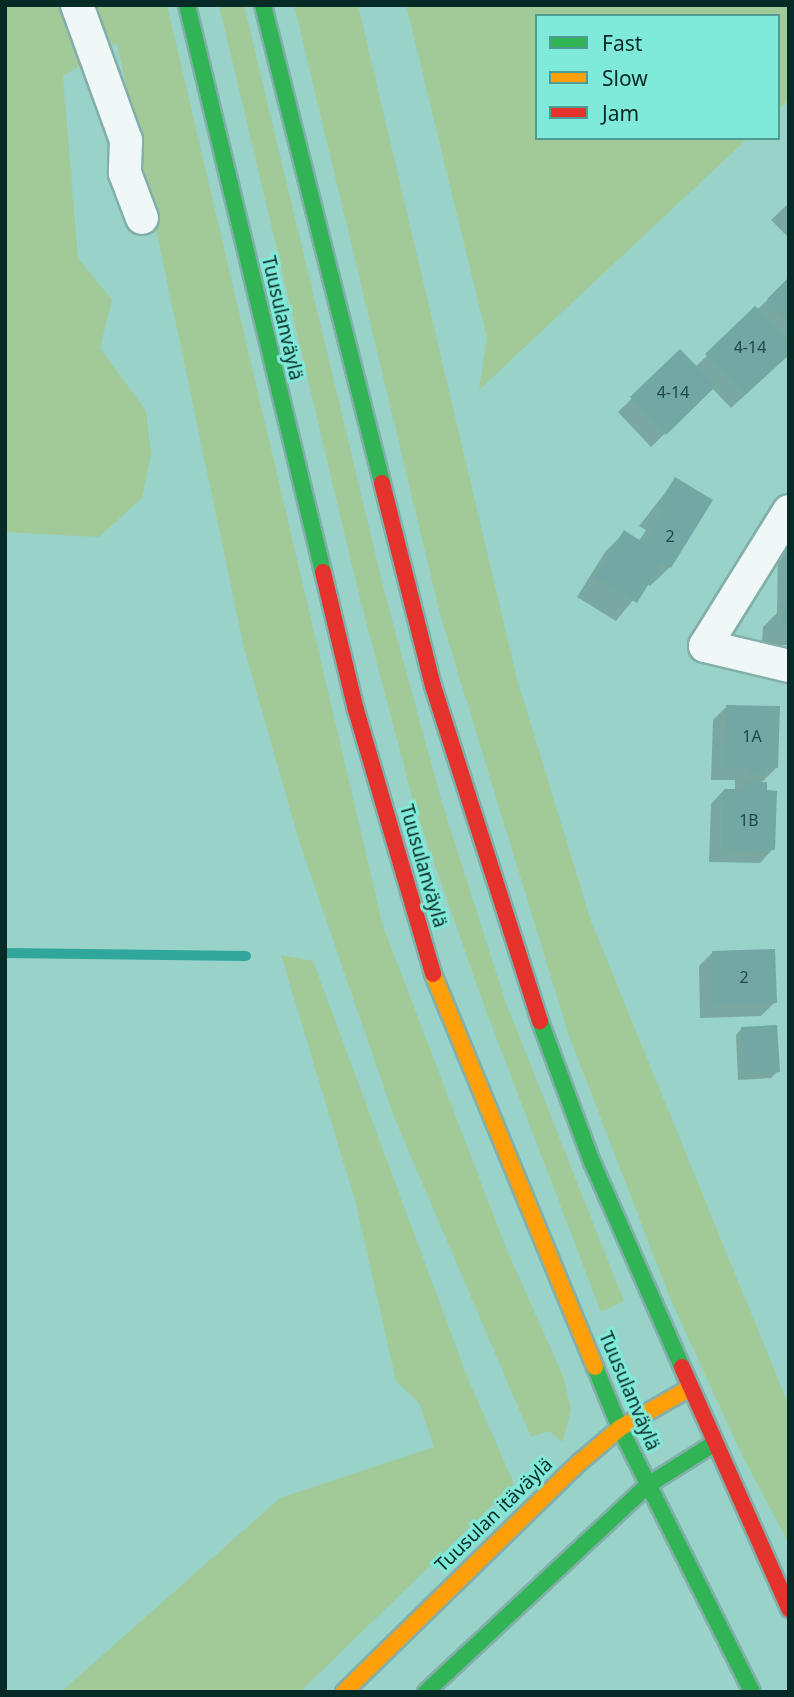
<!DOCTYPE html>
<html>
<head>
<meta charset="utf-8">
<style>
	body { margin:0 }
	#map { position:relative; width:794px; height:1697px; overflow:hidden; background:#98d2c9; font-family:"Noto Sans",sans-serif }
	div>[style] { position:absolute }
	.green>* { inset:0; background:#a1ca98 }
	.shadow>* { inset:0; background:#0003 }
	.stream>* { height:10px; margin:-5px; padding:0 5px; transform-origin:5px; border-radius:5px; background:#30a79b }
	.building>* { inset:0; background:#73a7a4 }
	.roads { filter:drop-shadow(2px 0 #82afa9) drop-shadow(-2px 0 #82afa9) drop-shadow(0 2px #82afa9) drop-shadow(0 -2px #82afa9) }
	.street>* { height:32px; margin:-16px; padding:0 16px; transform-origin:16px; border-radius:16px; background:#f0f8f7 }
	.fast>* { height:16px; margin:-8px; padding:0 8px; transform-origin:8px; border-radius:8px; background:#30b455 }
	.slow>* { height:16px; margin:-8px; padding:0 8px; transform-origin:8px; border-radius:8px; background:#ff9f0a }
	.jam>* { height:16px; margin:-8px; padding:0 8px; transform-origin:8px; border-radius:8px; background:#e5322d }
	span { translate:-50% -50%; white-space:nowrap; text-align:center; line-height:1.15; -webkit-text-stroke:6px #80eada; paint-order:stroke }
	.number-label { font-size:16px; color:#214945 }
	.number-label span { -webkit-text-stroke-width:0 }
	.street-label { font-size:19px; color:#062a25 }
	.frame { position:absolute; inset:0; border:7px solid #062a25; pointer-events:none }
	.legend { position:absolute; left:535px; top:14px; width:245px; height:126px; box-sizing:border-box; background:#80eada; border:2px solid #4f9d92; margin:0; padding:9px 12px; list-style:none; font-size:21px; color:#062a25 }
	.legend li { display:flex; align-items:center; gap:14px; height:35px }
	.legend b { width:35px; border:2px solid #4f9d92 }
</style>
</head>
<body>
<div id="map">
	<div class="green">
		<i style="clip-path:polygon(5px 5px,167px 5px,383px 926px,506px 1248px,563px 1376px,571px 1409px,563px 1442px,549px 1431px,531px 1437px,394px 1117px,300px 844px,244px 648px,117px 43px,63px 76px,78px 258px,112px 300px,100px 348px,146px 411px,151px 454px,142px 498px,99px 537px,5px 532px)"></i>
		<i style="clip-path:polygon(219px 5px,244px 5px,385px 594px,442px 803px,506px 1003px,624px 1301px,601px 1312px,485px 1008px,415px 808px,359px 595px)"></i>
		<i style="clip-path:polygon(294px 5px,358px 5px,517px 679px,591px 921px,789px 1406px,789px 1544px,741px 1453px,670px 1298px,568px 1033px,440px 614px)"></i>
		<i style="clip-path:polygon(406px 5px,789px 5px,789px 100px,778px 110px,778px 16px,537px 16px,537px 138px,748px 138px,479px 390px,487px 338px)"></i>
		<i style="clip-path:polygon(281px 955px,313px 961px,468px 1379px,514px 1484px,300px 1692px,61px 1692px,280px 1498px,434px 1447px,419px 1403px,396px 1381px,356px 1204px)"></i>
	</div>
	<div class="shadow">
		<i style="clip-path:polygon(789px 203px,789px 238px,771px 220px)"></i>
		<i style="clip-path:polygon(789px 280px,789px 355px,731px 408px,712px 388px,651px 447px,618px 412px,680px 351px,695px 367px)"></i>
		<i style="clip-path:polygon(676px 479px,670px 567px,650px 586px,646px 584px,616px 621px,577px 597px,605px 552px,625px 532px,639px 541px,646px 530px,639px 526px)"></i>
		<i style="clip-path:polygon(789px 541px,789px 645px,762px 645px,763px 627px,777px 613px,778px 551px)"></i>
		<i style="clip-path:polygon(727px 706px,776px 768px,760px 784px,773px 849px,760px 863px,709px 862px,711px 804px,724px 790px,735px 791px,735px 780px,711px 780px,713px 720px)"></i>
		<i style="clip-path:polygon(712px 953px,775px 1002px,761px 1016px,700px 1018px,699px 966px)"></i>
		<i style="clip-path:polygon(742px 1028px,778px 1071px,771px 1078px,738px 1080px,736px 1035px)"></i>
	</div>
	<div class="stream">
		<i style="left:5px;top:953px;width:241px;rotate:0.7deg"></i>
	</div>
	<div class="building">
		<i style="clip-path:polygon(789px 277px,789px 322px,767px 299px)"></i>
		<i style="clip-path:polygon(755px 306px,789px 340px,789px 354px,745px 395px,705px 354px)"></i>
		<i style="clip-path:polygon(680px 349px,716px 386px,666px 435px,630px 397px)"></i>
		<i style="clip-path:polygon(675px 477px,713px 500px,671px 568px,662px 562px,637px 603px,595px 577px,624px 530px,644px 543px,664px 510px,657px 506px)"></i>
		<i style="clip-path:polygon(782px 605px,789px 605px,789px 626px,781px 626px)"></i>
		<i style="clip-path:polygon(726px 705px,780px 706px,778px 768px,766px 768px,766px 775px,748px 774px,748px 767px,724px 767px)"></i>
		<i style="clip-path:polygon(746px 782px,767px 782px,767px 790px,777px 791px,775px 850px,722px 849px,724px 789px,745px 789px)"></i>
		<i style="clip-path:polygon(775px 949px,777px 1003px,713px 1005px,712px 951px)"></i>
		<i style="clip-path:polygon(777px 1025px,780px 1072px,744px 1074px,741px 1027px)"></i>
	</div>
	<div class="roads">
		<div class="street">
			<i style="left:77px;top:5px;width:144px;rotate:70.1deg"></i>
			<i style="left:126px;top:140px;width:33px;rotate:92deg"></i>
			<i style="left:125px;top:173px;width:48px;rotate:69.3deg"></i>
			<i style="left:789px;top:511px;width:159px;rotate:121.9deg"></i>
			<i style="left:705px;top:646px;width:86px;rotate:13.4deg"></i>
		</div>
		<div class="fast">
			<i style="left:187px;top:5px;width:583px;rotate:76.51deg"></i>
			<i style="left:263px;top:5px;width:493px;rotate:76deg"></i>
			<i style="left:540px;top:1021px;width:150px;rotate:69.8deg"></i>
			<i style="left:592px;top:1162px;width:224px;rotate:66.3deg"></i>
			<i style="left:595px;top:1367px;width:66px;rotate:67.7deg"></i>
			<i style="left:620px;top:1428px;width:295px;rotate:63.4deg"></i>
			<i style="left:426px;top:1692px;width:304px;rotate:-43deg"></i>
			<i style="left:648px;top:1485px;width:77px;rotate:-32.2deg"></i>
		</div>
		<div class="slow">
			<i style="left:433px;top:974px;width:425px;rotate:67.6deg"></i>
			<i style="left:344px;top:1692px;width:330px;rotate:-44.3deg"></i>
			<i style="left:580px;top:1462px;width:52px;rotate:-40.4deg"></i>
			<i style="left:620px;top:1428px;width:78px;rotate:-29.8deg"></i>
		</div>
		<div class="jam">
			<i style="left:382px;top:483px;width:209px;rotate:75.9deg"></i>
			<i style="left:433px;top:686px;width:352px;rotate:72.3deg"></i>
			<i style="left:323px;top:572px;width:142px;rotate:76.6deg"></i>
			<i style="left:356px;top:710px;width:275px;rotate:73.7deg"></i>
			<i style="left:682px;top:1367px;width:265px;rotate:66.1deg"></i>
		</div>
	</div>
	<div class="number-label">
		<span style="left:750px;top:347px">4-14</span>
		<span style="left:673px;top:392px">4-14</span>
		<span style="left:670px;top:536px">2</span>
		<span style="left:752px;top:736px">1A</span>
		<span style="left:749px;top:820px">1B</span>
		<span style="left:744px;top:977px">2</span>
	</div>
	<div class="street-label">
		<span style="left:282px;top:318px;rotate:77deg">Tuusulanväylä</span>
		<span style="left:423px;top:866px;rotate:74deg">Tuusulanväylä</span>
		<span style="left:629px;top:1391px;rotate:67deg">Tuusulanväylä</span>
		<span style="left:494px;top:1515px;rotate:-44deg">Tuusulan itäväylä</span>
	</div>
	<div class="frame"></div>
	<ul class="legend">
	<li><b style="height:9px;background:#30b455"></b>Fast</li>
	<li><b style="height:9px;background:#ff9f0a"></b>Slow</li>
	<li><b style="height:9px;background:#e5322d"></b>Jam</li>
	</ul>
</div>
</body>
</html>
